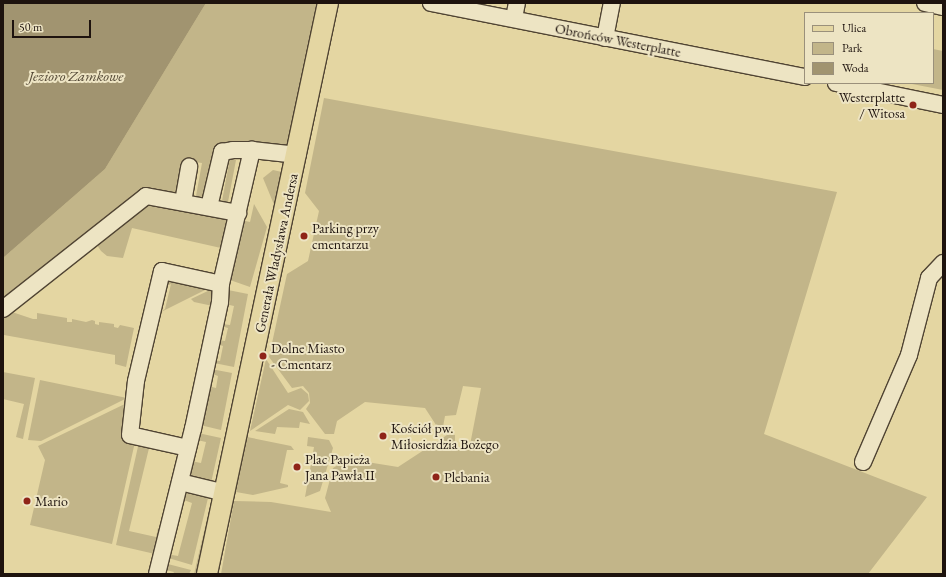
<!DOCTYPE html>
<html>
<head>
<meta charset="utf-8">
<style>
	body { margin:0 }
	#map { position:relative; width:946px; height:577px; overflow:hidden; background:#e4d6a2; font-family:"EB Garamond",serif }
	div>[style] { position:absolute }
	.green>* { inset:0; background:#c2b589 }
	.water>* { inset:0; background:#a19470 }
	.roads { filter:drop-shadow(1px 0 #504433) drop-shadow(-1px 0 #504433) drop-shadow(0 1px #504433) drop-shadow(0 -1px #504433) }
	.minor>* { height:16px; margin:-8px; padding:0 8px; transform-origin:8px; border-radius:8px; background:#ede4c3 }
	.major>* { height:20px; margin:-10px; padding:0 10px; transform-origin:10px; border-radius:10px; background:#e4d6a2 }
	.dots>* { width:11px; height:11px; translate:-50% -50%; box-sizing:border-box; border:2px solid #ede4c3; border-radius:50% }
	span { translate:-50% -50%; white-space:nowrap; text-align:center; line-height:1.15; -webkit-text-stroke:4px #ede4c3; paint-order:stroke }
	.street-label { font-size:14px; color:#1e130e }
	.poi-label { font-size:14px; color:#1e130e }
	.right { translate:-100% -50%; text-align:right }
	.left { translate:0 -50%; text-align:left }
	.water-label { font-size:15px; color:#524735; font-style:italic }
	.frame { position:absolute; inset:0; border:4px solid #1e130e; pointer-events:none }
	.legend { position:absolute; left:804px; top:12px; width:130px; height:72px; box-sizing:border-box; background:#ede4c3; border:1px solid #9a907b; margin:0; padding:5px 7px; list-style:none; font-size:12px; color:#1e130e }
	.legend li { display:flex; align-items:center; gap:8px; height:20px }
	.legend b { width:20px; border:1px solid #9a907b }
	.scale { position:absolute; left:12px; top:20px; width:79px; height:18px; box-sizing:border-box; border:2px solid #1e130e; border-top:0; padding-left:5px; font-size:12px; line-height:14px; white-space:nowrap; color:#1e130e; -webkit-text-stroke:3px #ede4c3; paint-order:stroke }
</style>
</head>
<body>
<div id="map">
	<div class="green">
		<i style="clip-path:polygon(206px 3px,317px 3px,288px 144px,286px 146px,224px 148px,209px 198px,199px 201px,191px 196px,196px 196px,202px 163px,188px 161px,182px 163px,175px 195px,144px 191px,3px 303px,3px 258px,105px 169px)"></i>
		<i style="clip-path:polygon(933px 49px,943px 51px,943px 90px,907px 83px,933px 83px)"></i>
		<i style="clip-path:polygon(324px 98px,837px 192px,764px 434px,927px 497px,868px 574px,221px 574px,234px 501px,271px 502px,331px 512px,325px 498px,333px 468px,348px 459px,398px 467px,447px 435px,455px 435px,455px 450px,469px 450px,481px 388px,463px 386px,456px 415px,445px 416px,443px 427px,438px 428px,425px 408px,365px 402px,337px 421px,334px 434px,325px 434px,306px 409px,310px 403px,309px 393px,303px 386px,292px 388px,269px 357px,287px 274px,308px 261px,319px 211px,305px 193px)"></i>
		<i style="clip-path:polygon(241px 156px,243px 160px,236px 160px,228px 202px,222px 201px,230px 158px)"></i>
		<i style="clip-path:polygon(273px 170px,282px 172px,285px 176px,275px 207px,263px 178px)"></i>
		<i style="clip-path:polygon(153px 202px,226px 217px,233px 222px,221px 248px,132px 228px,123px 258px,107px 256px,101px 251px,95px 242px,141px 206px)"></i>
		<i style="clip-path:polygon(254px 204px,267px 227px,250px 287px,230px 280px,241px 220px,250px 222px)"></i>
		<i style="clip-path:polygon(171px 279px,211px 287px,159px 313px,165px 309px,171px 284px,162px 288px)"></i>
		<i style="clip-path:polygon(212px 289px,213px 306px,194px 302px,191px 299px)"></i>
		<i style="clip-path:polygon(228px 290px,248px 294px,234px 367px,214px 363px,214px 360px,220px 361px,223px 346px,217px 344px,218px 340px,225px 341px,228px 328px,221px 326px,222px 324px,230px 325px,234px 306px,225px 304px)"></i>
		<i style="clip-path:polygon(12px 312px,33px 319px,37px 319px,37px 313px,67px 318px,67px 322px,72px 322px,72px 319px,86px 322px,92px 320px,95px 321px,95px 324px,99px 325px,99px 322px,114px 324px,114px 327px,118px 328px,120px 325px,134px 328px,126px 367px,115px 364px,115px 355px,4px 335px,3px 338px,3px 317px)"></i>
		<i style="clip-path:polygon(266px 359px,288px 393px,301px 388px,308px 394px,309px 401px,300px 410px,288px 405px,250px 431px)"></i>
		<i style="clip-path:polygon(211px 369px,232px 373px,221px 430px,200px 425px,208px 386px,216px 388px,218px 376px,210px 373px)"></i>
		<i style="clip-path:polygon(3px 372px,35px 378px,23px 439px,16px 437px,24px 404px,3px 399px)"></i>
		<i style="clip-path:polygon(40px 380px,127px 398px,41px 441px,28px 440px)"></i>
		<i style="clip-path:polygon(131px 401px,135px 442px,112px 544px,30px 525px,45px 460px,38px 446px)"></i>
		<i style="clip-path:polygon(289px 409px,303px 412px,310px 424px,300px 422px,299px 428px,277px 427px,275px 434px,255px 431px)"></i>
		<i style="clip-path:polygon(198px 433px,221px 438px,211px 483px,187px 478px,191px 461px,201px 463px,206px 442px,197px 440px)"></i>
		<i style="clip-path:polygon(247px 437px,291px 446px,294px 450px,287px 450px,280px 483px,288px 485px,288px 487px,253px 495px,236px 492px)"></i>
		<i style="clip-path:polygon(308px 437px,329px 440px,333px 448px,320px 491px,305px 497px,314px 447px,307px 446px)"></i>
		<i style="clip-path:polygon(139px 442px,150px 444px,129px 531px,156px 537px,158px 528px,161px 529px,155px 554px,116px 545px)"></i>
		<i style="clip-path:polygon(185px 493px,208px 498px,192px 565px,165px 557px,166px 554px,178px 556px,192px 503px,181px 499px)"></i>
		<i style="clip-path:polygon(209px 510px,212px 510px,203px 574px,194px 574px)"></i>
		<i style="clip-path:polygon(164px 563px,191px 570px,189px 574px,173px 574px,174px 572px,162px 569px)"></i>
	</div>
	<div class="water">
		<i style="clip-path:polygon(3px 3px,206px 3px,105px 169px,3px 258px)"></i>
	</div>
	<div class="roads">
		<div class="minor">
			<i style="left:431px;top:3px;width:381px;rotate:11.2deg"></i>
			<i style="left:925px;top:3px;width:18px;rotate:13deg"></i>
			<i style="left:514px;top:18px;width:15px;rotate:-79deg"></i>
			<i style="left:605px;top:38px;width:36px;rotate:-79deg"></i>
			<i style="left:836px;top:83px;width:109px;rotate:11.6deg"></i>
			<i style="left:183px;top:202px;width:36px;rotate:-80deg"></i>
			<i style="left:209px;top:207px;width:57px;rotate:-76.7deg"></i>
			<i style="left:222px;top:152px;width:11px;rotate:-10deg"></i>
			<i style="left:233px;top:150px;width:19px"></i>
			<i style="left:3px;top:309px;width:182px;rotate:-38.3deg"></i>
			<i style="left:146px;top:196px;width:94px;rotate:10.5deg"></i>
			<i style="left:188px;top:448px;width:59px;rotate:-167.4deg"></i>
			<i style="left:130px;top:435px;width:54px;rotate:-83.7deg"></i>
			<i style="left:136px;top:381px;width:113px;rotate:-76.7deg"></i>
			<i style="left:162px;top:271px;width:60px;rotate:12.4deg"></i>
			<i style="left:863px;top:462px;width:116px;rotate:-66.7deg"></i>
			<i style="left:909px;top:355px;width:80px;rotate:-75.4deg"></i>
			<i style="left:929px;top:278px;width:21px;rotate:-47deg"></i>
			<i style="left:180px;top:482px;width:46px;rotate:13.7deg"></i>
			<i style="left:157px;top:574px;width:149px;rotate:-76.1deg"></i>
			<i style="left:193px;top:429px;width:130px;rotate:-78deg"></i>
			<i style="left:220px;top:302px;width:18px;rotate:-87deg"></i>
			<i style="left:221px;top:284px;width:138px;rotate:-77deg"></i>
			<i style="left:252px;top:150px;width:46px;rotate:6.2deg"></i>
		</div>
		<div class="major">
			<i style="left:207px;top:574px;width:584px;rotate:-78.04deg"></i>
		</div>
	</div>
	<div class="dots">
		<i style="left:913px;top:105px;background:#8f2418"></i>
		<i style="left:304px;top:236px;background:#8f2418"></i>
		<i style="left:263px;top:356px;background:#8f2418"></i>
		<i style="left:383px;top:436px;background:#8f2418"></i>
		<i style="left:297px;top:467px;background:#8f2418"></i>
		<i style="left:436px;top:477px;background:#8f2418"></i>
		<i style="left:27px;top:501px;background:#8f2418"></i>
	</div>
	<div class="street-label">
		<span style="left:618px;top:40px;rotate:11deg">Obrońców Westerplatte</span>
		<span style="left:276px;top:253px;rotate:-78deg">Generała Władysława Andersa</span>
	</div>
	<div class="poi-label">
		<span class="right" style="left:905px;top:105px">Westerplatte<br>/ Witosa</span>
		<span class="left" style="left:312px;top:236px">Parking przy<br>cmentarzu</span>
		<span class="left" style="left:271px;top:356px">Dolne Miasto<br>- Cmentarz</span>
		<span class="left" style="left:391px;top:436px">Kościół pw.<br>Miłosierdzia Bożego</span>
		<span class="left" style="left:305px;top:467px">Plac Papieża<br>Jana Pawła II</span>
		<span class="left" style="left:444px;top:477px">Plebania</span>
		<span class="left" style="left:35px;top:501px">Mario</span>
	</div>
	<div class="water-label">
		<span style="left:76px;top:76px">Jezioro Zamkowe</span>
	</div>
	<div class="frame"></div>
	<ul class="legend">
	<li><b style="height:5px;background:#e4d6a2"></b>Ulica</li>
	<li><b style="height:11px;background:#c2b589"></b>Park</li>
	<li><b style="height:11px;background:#a19470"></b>Woda</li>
	</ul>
	<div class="scale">50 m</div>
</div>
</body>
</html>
